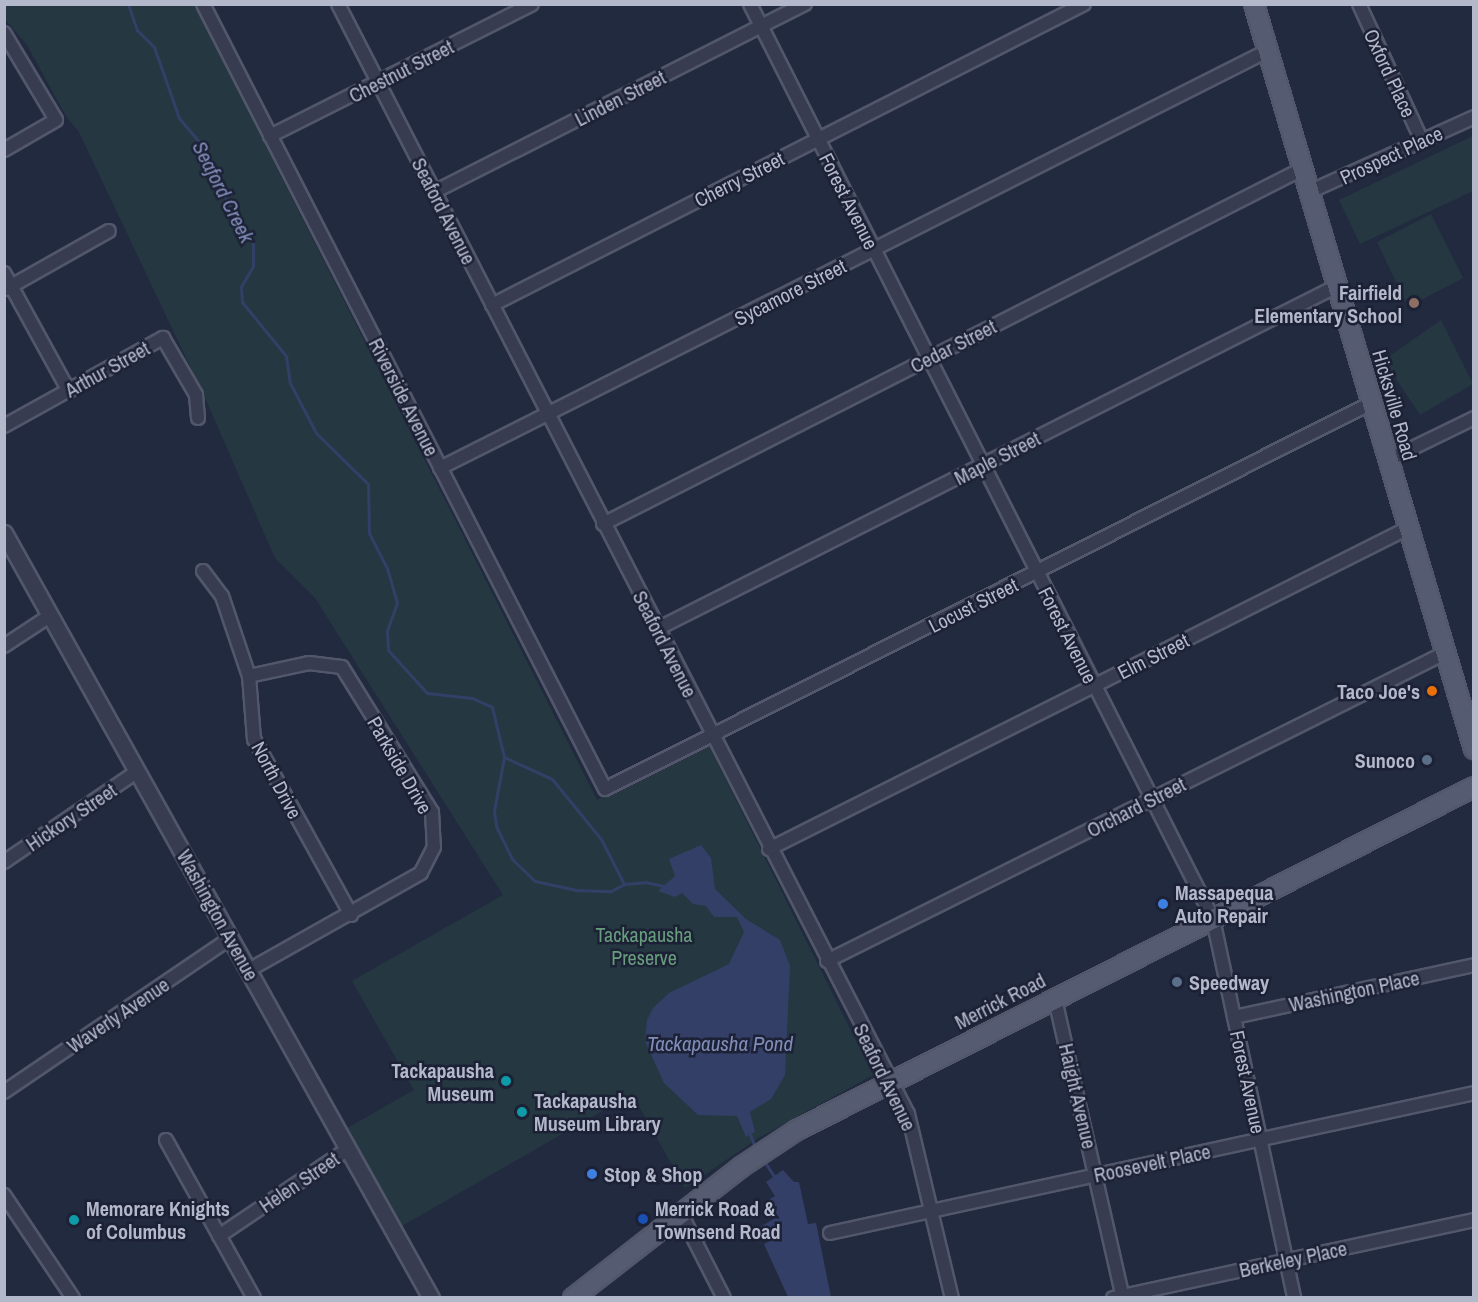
<!DOCTYPE html>
<html>
<head>
<meta charset="utf-8">
<style>
	body { margin:0 }
	#map { position:relative; width:1478px; height:1302px; overflow:hidden; background:#222a40; font-family:"Archivo Narrow",sans-serif }
	div>[style] { position:absolute }
	.green>* { inset:0; background:#253841 }
	.water>* { inset:0; background:#333f66 }
	.stream>* { height:3px; margin:-1.5px; padding:0 1.5px; transform-origin:1.5px; border-radius:1.5px; background:#333f66 }
	.roads { filter:drop-shadow(2px 0 #52576b) drop-shadow(-2px 0 #52576b) drop-shadow(0 2px #52576b) drop-shadow(0 -2px #52576b) }
	.minor>* { height:12px; margin:-6px; padding:0 6px; transform-origin:6px; border-radius:6px; background:#373c50 }
	.tertiary>* { height:15px; margin:-7.5px; padding:0 7.5px; transform-origin:7.5px; border-radius:7.5px; background:#373c50 }
	.primary>* { height:18px; margin:-9px; padding:0 9px; transform-origin:9px; border-radius:9px; background:#555b70 }
	.dots>* { width:16px; height:16px; translate:-50% -50%; box-sizing:border-box; border:3px solid #1c2135; border-radius:50% }
	span { translate:-50% -50%; white-space:nowrap; text-align:center; line-height:1.15; -webkit-text-stroke:5px #1c2135; paint-order:stroke }
	.street-label { font-size:20px; color:#b3b8cb }
	.poi-label { font-size:20px; color:#b3b8cb; font-weight:700 }
	.right { translate:-100% -50%; text-align:right }
	.left { translate:0 -50%; text-align:left }
	.park-label { font-size:20px; color:#689d7e }
	.water-label { font-size:21px; color:#808db8; font-style:italic }
	.frame { position:absolute; inset:0; border:6px solid #b3b8cb; pointer-events:none }
</style>
</head>
<body>
<div id="map">
	<div class="green">
		<i style="clip-path:polygon(4px 5px,194px 5px,597px 800px,708px 744px,873px 1075px,760px 1137px,685px 1188px,632px 1094px,400px 1227px,344px 1130px,414px 1090px,352px 981px,503px 895px,315px 598px,275px 558px,206px 400px,79px 132px,66px 116px,27px 45px,5px 19px)"></i>
		<i style="clip-path:polygon(1473px 136px,1473px 191px,1360px 244px,1339px 200px)"></i>
		<i style="clip-path:polygon(1431px 214px,1463px 278px,1408px 307px,1377px 242px)"></i>
		<i style="clip-path:polygon(1441px 320px,1473px 384px,1420px 415px,1384px 360px)"></i>
	</div>
	<div class="water">
		<i style="clip-path:polygon(701px 845px,711px 858px,715px 889px,746px 919px,780px 940px,790px 966px,785px 1075px,771px 1099px,750px 1112px,755px 1132px,746px 1137px,737px 1116px,698px 1115px,664px 1083px,645px 1041px,647px 1020px,653px 1008px,669px 993px,729px 964px,744px 932px,737px 917px,714px 917px,706px 906px,693px 904px,682px 893px,675px 897px,658px 891px,675px 876px,669px 859px)"></i>
		<i style="clip-path:polygon(783px 1170px,794px 1182px,799px 1182px,808px 1224px,816px 1223px,831px 1297px,788px 1297px,764px 1244px,768px 1242px,760px 1227px,774px 1219px,765px 1202px,775px 1196px,766px 1182px)"></i>
	</div>
	<div class="stream">
		<i style="left:128px;top:4px;width:28px;rotate:71deg"></i>
		<i style="left:137px;top:30px;width:24px;rotate:45deg"></i>
		<i style="left:154px;top:47px;width:75px;rotate:70.6deg"></i>
		<i style="left:179px;top:118px;width:34px;rotate:50deg"></i>
		<i style="left:201px;top:144px;width:31px;rotate:73deg"></i>
		<i style="left:210px;top:174px;width:80px;rotate:57.7deg"></i>
		<i style="left:253px;top:242px;width:24px;rotate:90deg"></i>
		<i style="left:253px;top:266px;width:24px;rotate:120deg"></i>
		<i style="left:241px;top:287px;width:15px;rotate:86deg"></i>
		<i style="left:242px;top:302px;width:70px;rotate:50.8deg"></i>
		<i style="left:286px;top:356px;width:27px;rotate:82deg"></i>
		<i style="left:290px;top:383px;width:56px;rotate:62.5deg"></i>
		<i style="left:316px;top:433px;width:73px;rotate:44.4deg"></i>
		<i style="left:368px;top:484px;width:49px;rotate:88.8deg"></i>
		<i style="left:369px;top:533px;width:39px;rotate:63deg"></i>
		<i style="left:387px;top:568px;width:36px;rotate:74deg"></i>
		<i style="left:397px;top:603px;width:30px;rotate:110deg"></i>
		<i style="left:387px;top:631px;width:19px;rotate:87deg"></i>
		<i style="left:388px;top:650px;width:58px;rotate:47.8deg"></i>
		<i style="left:427px;top:693px;width:45px;rotate:6.3deg"></i>
		<i style="left:472px;top:698px;width:22px;rotate:24deg"></i>
		<i style="left:492px;top:707px;width:51px;rotate:76.5deg"></i>
		<i style="left:504px;top:757px;width:55px;rotate:100.5deg"></i>
		<i style="left:494px;top:811px;width:15px;rotate:82deg"></i>
		<i style="left:496px;top:826px;width:37px;rotate:64deg"></i>
		<i style="left:512px;top:859px;width:32px;rotate:44deg"></i>
		<i style="left:535px;top:881px;width:42px;rotate:12.4deg"></i>
		<i style="left:576px;top:890px;width:35px;rotate:2deg"></i>
		<i style="left:611px;top:891px;width:15px;rotate:-28deg"></i>
		<i style="left:624px;top:884px;width:21px;rotate:-5deg"></i>
		<i style="left:645px;top:882px;width:19px;rotate:12deg"></i>
		<i style="left:504px;top:757px;width:53px;rotate:24.6deg"></i>
		<i style="left:552px;top:779px;width:77px;rotate:50.8deg"></i>
		<i style="left:601px;top:839px;width:51px;rotate:62.9deg"></i>
		<i style="left:749px;top:1132px;width:16px;rotate:68deg"></i>
		<i style="left:766px;top:1164px;width:17px;rotate:57deg"></i>
	</div>
	<div class="roads">
		<div class="minor">
			<i style="left:203px;top:4px;width:882px;rotate:62.88deg"></i>
			<i style="left:605px;top:789px;width:858px;rotate:-26.74deg"></i>
			<i style="left:338px;top:4px;width:1248px;rotate:62.82deg"></i>
			<i style="left:908px;top:1114px;width:189px;rotate:76.6deg"></i>
			<i style="left:750px;top:4px;width:1025px;rotate:63.16deg"></i>
			<i style="left:1213px;top:919px;width:388px;rotate:77.9deg"></i>
			<i style="left:1359px;top:4px;width:151px;rotate:65.3deg"></i>
			<i style="left:4px;top:33px;width:101px;rotate:59.1deg"></i>
			<i style="left:56px;top:120px;width:60px;rotate:150deg"></i>
			<i style="left:270px;top:136px;width:293px;rotate:-26.7deg"></i>
			<i style="left:434px;top:192px;width:416px;rotate:-26.9deg"></i>
			<i style="left:1309px;top:192px;width:181px;rotate:-24.4deg"></i>
			<i style="left:4px;top:273px;width:135px;rotate:61.2deg"></i>
			<i style="left:6px;top:289px;width:118px;rotate:-29.4deg"></i>
			<i style="left:492px;top:305px;width:664px;rotate:-26.95deg"></i>
			<i style="left:4px;top:426px;width:182px;rotate:-29deg"></i>
			<i style="left:163px;top:338px;width:66px;rotate:59.9deg"></i>
			<i style="left:196px;top:395px;width:23px;rotate:85deg"></i>
			<i style="left:1388px;top:460px;width:96px;rotate:-26deg"></i>
			<i style="left:440px;top:468px;width:926px;rotate:-26.76deg"></i>
			<i style="left:603px;top:524px;width:784px;rotate:-26.92deg"></i>
			<i style="left:203px;top:571px;width:31px;rotate:53deg"></i>
			<i style="left:222px;top:596px;width:84px;rotate:71.4deg"></i>
			<i style="left:249px;top:676px;width:63px;rotate:85.5deg"></i>
			<i style="left:254px;top:739px;width:201px;rotate:61.1deg"></i>
			<i style="left:657px;top:629px;width:762px;rotate:-26.77deg"></i>
			<i style="left:4px;top:646px;width:56px;rotate:-33.4deg"></i>
			<i style="left:249px;top:676px;width:61px;rotate:-12.2deg"></i>
			<i style="left:309px;top:663px;width:33px;rotate:7deg"></i>
			<i style="left:342px;top:667px;width:171px;rotate:58.2deg"></i>
			<i style="left:432px;top:812px;width:35px;rotate:87deg"></i>
			<i style="left:434px;top:847px;width:29px;rotate:117deg"></i>
			<i style="left:421px;top:873px;width:197px;rotate:150.6deg"></i>
			<i style="left:769px;top:849px;width:715px;rotate:-26.67deg"></i>
			<i style="left:4px;top:862px;width:162px;rotate:-34.2deg"></i>
			<i style="left:827px;top:961px;width:690px;rotate:-26.49deg"></i>
			<i style="left:1055px;top:999px;width:307px;rotate:77.2deg"></i>
			<i style="left:1234px;top:1017px;width:246px;rotate:-12.2deg"></i>
			<i style="left:4px;top:1092px;width:274px;rotate:-34.2deg"></i>
			<i style="left:166px;top:1140px;width:181px;rotate:60.9deg"></i>
			<i style="left:4px;top:1195px;width:124px;rotate:56.2deg"></i>
			<i style="left:681px;top:1214px;width:94px;rotate:62.9deg"></i>
			<i style="left:830px;top:1233px;width:659px;rotate:-12.26deg"></i>
			<i style="left:219px;top:1236px;width:156px;rotate:-34deg"></i>
			<i style="left:1113px;top:1298px;width:369px;rotate:-12.2deg"></i>
		</div>
		<div class="tertiary">
			<i style="left:4px;top:533px;width:876px;rotate:60.83deg"></i>
		</div>
		<div class="primary">
			<i style="left:1254px;top:4px;width:777px;rotate:73.55deg"></i>
			<i style="left:573px;top:1298px;width:213px;rotate:-37.9deg"></i>
			<i style="left:741px;top:1167px;width:67px;rotate:-33.5deg"></i>
			<i style="left:797px;top:1130px;width:759px;rotate:-26.87deg"></i>
		</div>
	</div>
	<div class="dots">
		<i style="left:1414px;top:303px;background:#8d6e63"></i>
		<i style="left:1432px;top:691px;background:#e8710a"></i>
		<i style="left:1427px;top:760px;background:#5c6f8a"></i>
		<i style="left:1163px;top:904px;background:#3f7fe0"></i>
		<i style="left:1177px;top:982px;background:#5c6f8a"></i>
		<i style="left:506px;top:1081px;background:#0f9aa8"></i>
		<i style="left:522px;top:1112px;background:#0f9aa8"></i>
		<i style="left:592px;top:1174px;background:#3f7fe0"></i>
		<i style="left:643px;top:1219px;background:#1a4fb4"></i>
		<i style="left:74px;top:1220px;background:#0f9aa8"></i>
	</div>
	<div class="street-label">
		<span style="left:401px;top:71px;rotate:-27deg">Chestnut Street</span>
		<span style="left:1390px;top:73px;rotate:65deg">Oxford Place</span>
		<span style="left:620px;top:98px;rotate:-27deg">Linden Street</span>
		<span style="left:1391px;top:155px;rotate:-25deg">Prospect Place</span>
		<span style="left:739px;top:179px;rotate:-27deg">Cherry Street</span>
		<span style="left:849px;top:201px;rotate:63deg">Forest Avenue</span>
		<span style="left:444px;top:211px;rotate:63deg">Seaford Avenue</span>
		<span style="left:790px;top:292px;rotate:-27deg">Sycamore Street</span>
		<span style="left:953px;top:346px;rotate:-27deg">Cedar Street</span>
		<span style="left:107px;top:369px;rotate:-29deg">Arthur Street</span>
		<span style="left:404px;top:397px;rotate:63deg">Riverside Avenue</span>
		<span style="left:1395px;top:405px;rotate:74deg">Hicksville Road</span>
		<span style="left:997px;top:458px;rotate:-27deg">Maple Street</span>
		<span style="left:973px;top:605px;rotate:-27deg">Locust Street</span>
		<span style="left:1068px;top:635px;rotate:63deg">Forest Avenue</span>
		<span style="left:665px;top:644px;rotate:63deg">Seaford Avenue</span>
		<span style="left:1153px;top:656px;rotate:-27deg">Elm Street</span>
		<span style="left:400px;top:765px;rotate:60deg">Parkside Drive</span>
		<span style="left:277px;top:780px;rotate:62deg">North Drive</span>
		<span style="left:1136px;top:807px;rotate:-27deg">Orchard Street</span>
		<span style="left:71px;top:817px;rotate:-34deg">Hickory Street</span>
		<span style="left:218px;top:915px;rotate:61deg">Washington Avenue</span>
		<span style="left:1354px;top:991px;rotate:-12deg">Washington Place</span>
		<span style="left:1000px;top:1001px;rotate:-27deg">Merrick Road</span>
		<span style="left:118px;top:1015px;rotate:-34deg">Waverly Avenue</span>
		<span style="left:885px;top:1077px;rotate:64deg">Seaford Avenue</span>
		<span style="left:1248px;top:1082px;rotate:78deg">Forest Avenue</span>
		<span style="left:1078px;top:1096px;rotate:77deg">Haight Avenue</span>
		<span style="left:1152px;top:1163px;rotate:-12deg">Roosevelt Place</span>
		<span style="left:299px;top:1182px;rotate:-34deg">Helen Street</span>
		<span style="left:1293px;top:1259px;rotate:-12deg">Berkeley Place</span>
	</div>
	<div class="poi-label">
		<span class="right" style="left:1402px;top:304px">Fairfield<br>Elementary School</span>
		<span class="right" style="left:1420px;top:691px">Taco Joe's</span>
		<span class="right" style="left:1415px;top:760px">Sunoco</span>
		<span class="left" style="left:1175px;top:904px">Massapequa<br>Auto Repair</span>
		<span class="left" style="left:1189px;top:982px">Speedway</span>
		<span class="right" style="left:494px;top:1082px">Tackapausha<br>Museum</span>
		<span class="left" style="left:534px;top:1112px">Tackapausha<br>Museum Library</span>
		<span class="left" style="left:604px;top:1174px">Stop &amp; Shop</span>
		<span class="left" style="left:86px;top:1220px">Memorare Knights<br>of Columbus</span>
		<span class="left" style="left:655px;top:1220px">Merrick Road &amp;<br>Townsend Road</span>
	</div>
	<div class="park-label">
		<span style="left:644px;top:946px">Tackapausha<br>Preserve</span>
	</div>
	<div class="water-label">
		<span style="left:223px;top:192px;rotate:63deg">Seaford Creek</span>
		<span style="left:720px;top:1044px">Tackapausha Pond</span>
	</div>
	<div class="frame"></div>
</div>
</body>
</html>
